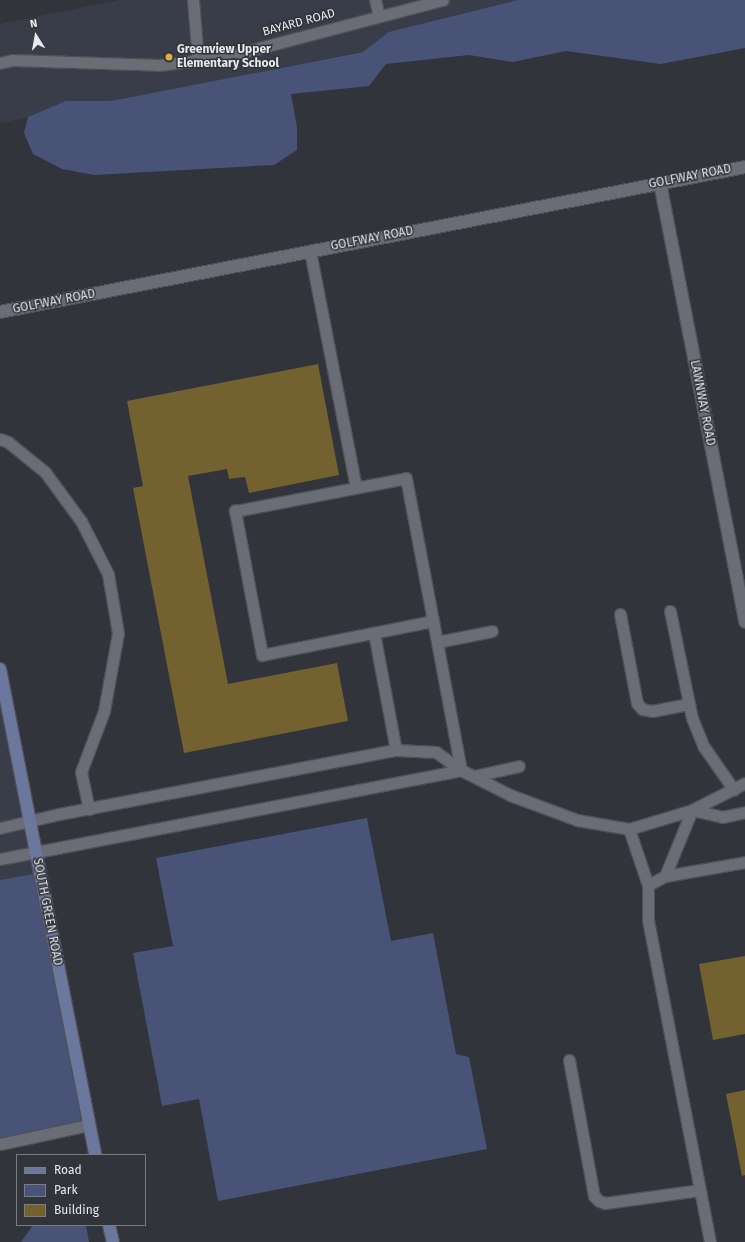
<!DOCTYPE html>
<html>
<head>
<meta charset="utf-8">
<style>
	body { margin:0 }
	#map { position:relative; width:745px; height:1242px; overflow:hidden; background:#31343b; font-family:"Fira Sans",sans-serif }
	div>[style] { position:absolute }
	.built>* { inset:0; background:#393d49 }
	.green>* { inset:0; background:#485377 }
	.building>* { inset:0; background:#73612f }
	.roads { filter:drop-shadow(1px 0 #4f5157) drop-shadow(-1px 0 #4f5157) drop-shadow(0 1px #4f5157) drop-shadow(0 -1px #4f5157) }
	.lane>* { height:11px; margin:-5.5px; padding:0 5.5px; transform-origin:5.5px; border-radius:5.5px; background:#6a6d75 }
	.street>* { height:12px; margin:-6px; padding:0 6px; transform-origin:6px; border-radius:6px; background:#6a6d75 }
	.secondary>* { height:12px; margin:-6px; padding:0 6px; transform-origin:6px; border-radius:6px; background:#6c779e }
	.dots>* { width:11px; height:11px; translate:-50% -50%; box-sizing:border-box; border:2px solid #31343b; border-radius:50% }
	span { translate:-50% -50%; white-space:nowrap; text-align:center; line-height:1.15; -webkit-text-stroke:3px #31343b; paint-order:stroke }
	.street-label { font-size:12px; color:#e7e9ed }
	.poi-label { font-size:12px; color:#e7e9ed; font-weight:700 }
	.left { translate:0 -50%; text-align:left }
	.legend { position:absolute; left:16px; top:1154px; width:130px; height:72px; box-sizing:border-box; background:#31343b; border:1px solid #7a7c82; margin:0; padding:5px 7px; list-style:none; font-size:12px; color:#e7e9ed }
	.legend li { display:flex; align-items:center; gap:8px; height:20px }
	.legend b { width:20px; border:1px solid #7a7c82 }
	.north { position:absolute; left:16px; top:16px; width:40px; height:40px; -webkit-text-stroke:3px #31343b; paint-order:stroke; rotate:349deg; font-size:11px; font-weight:700; line-height:16px; text-align:center; color:#e7e9ed }
	.north::after { content:''; display:block; margin:auto; width:14px; height:18px; background:#e7e9ed; clip-path:polygon(50% 0,100% 100%,50% 72%,0 100%) }
</style>
</head>
<body>
<div id="map">
	<div class="built">
		<i style="clip-path:polygon(119px 0,626px 0,0 123px,0 24px)"></i>
		<i style="clip-path:polygon(0 669px,39px 873px,0 880px)"></i>
	</div>
	<div class="green">
		<i style="clip-path:polygon(518px 0,745px 0,745px 48px,661px 64px,566px 51px,513px 62px,469px 55px,386px 64px,369px 86px,291px 94px,297px 127px,297px 150px,274px 165px,94px 175px,62px 169px,33px 154px,24px 133px,28px 117px,66px 101px,111px 101px,363px 52px,389px 32px)"></i>
		<i style="clip-path:polygon(367px 818px,391px 941px,433px 933px,456px 1054px,469px 1057px,487px 1149px,218px 1201px,199px 1099px,162px 1106px,133px 953px,173px 946px,156px 858px)"></i>
		<i style="clip-path:polygon(39px 873px,89px 1125px,0 1144px,0 880px)"></i>
		<i style="clip-path:polygon(33px 1225px,86px 1225px,89px 1242px,21px 1242px)"></i>
	</div>
	<div class="building">
		<i style="clip-path:polygon(318px 364px,339px 475px,249px 493px,245px 477px,229px 479px,227px 469px,188px 476px,228px 684px,337px 663px,348px 721px,184px 753px,133px 488px,143px 486px,127px 401px)"></i>
		<i style="clip-path:polygon(745px 956px,745px 1034px,713px 1040px,699px 964px)"></i>
		<i style="clip-path:polygon(745px 1090px,745px 1175px,742px 1176px,726px 1094px)"></i>
	</div>
	<div class="roads">
		<div class="lane">
			<i style="left:193px;top:0;width:60px;rotate:85.2deg"></i>
			<i style="left:375px;top:0;width:16px;rotate:76deg"></i>
			<i style="left:0;top:63px;width:12px;rotate:-14deg"></i>
			<i style="left:12px;top:60px;width:147px;rotate:1.9deg"></i>
			<i style="left:159px;top:65px;width:66px;rotate:-6.9deg"></i>
			<i style="left:225px;top:57px;width:225px;rotate:-14.7deg"></i>
			<i style="left:310px;top:251px;width:240px;rotate:79deg"></i>
			<i style="left:0;top:439px;width:9px;rotate:21deg"></i>
			<i style="left:8px;top:442px;width:48px;rotate:39deg"></i>
			<i style="left:45px;top:472px;width:61px;rotate:53.7deg"></i>
			<i style="left:81px;top:521px;width:59px;rotate:63deg"></i>
			<i style="left:108px;top:574px;width:60px;rotate:80.4deg"></i>
			<i style="left:118px;top:633px;width:79px;rotate:100.2deg"></i>
			<i style="left:104px;top:711px;width:65px;rotate:110.7deg"></i>
			<i style="left:81px;top:772px;width:38px;rotate:78deg"></i>
			<i style="left:670px;top:611px;width:109px;rotate:78.4deg"></i>
			<i style="left:692px;top:718px;width:31px;rotate:68deg"></i>
			<i style="left:704px;top:747px;width:52px;rotate:55.1deg"></i>
			<i style="left:620px;top:614px;width:91px;rotate:79.2deg"></i>
			<i style="left:637px;top:703px;width:8px;rotate:50deg"></i>
			<i style="left:642px;top:709px;width:10px;rotate:11deg"></i>
			<i style="left:652px;top:711px;width:38px;rotate:-11deg"></i>
			<i style="left:433px;top:621px;width:174px;rotate:168.8deg"></i>
			<i style="left:262px;top:655px;width:147px;rotate:-100.6deg"></i>
			<i style="left:235px;top:511px;width:174px;rotate:-10.9deg"></i>
			<i style="left:406px;top:478px;width:167px;rotate:79.3deg"></i>
			<i style="left:437px;top:642px;width:56px;rotate:-11.3deg"></i>
			<i style="left:374px;top:633px;width:119px;rotate:79.4deg"></i>
			<i style="left:437px;top:642px;width:130px;rotate:79.4deg"></i>
			<i style="left:474px;top:776px;width:46px;rotate:-12.5deg"></i>
			<i style="left:0;top:828px;width:61px;rotate:-13.3deg"></i>
			<i style="left:59px;top:814px;width:343px;rotate:-10.8deg"></i>
			<i style="left:396px;top:750px;width:40px;rotate:2.9deg"></i>
			<i style="left:436px;top:752px;width:31px;rotate:36deg"></i>
			<i style="left:461px;top:770px;width:55px;rotate:27deg"></i>
			<i style="left:510px;top:795px;width:72px;rotate:20.5deg"></i>
			<i style="left:577px;top:820px;width:53px;rotate:9.8deg"></i>
			<i style="left:629px;top:829px;width:66px;rotate:-16.8deg"></i>
			<i style="left:692px;top:810px;width:59px;rotate:-27deg"></i>
			<i style="left:629px;top:829px;width:59px;rotate:71.3deg"></i>
			<i style="left:648px;top:885px;width:35px;rotate:90deg"></i>
			<i style="left:648px;top:920px;width:328px;rotate:79.1deg"></i>
			<i style="left:0;top:859px;width:470px;rotate:-10.9deg"></i>
			<i style="left:665px;top:876px;width:71px;rotate:-67.8deg"></i>
			<i style="left:692px;top:810px;width:31px;rotate:13deg"></i>
			<i style="left:722px;top:817px;width:24px;rotate:-12deg"></i>
			<i style="left:648px;top:885px;width:19px;rotate:-28deg"></i>
			<i style="left:665px;top:876px;width:81px;rotate:-9.9deg"></i>
			<i style="left:569px;top:1060px;width:138px;rotate:79.6deg"></i>
			<i style="left:594px;top:1196px;width:7px;rotate:45deg"></i>
			<i style="left:599px;top:1201px;width:6px;rotate:18deg"></i>
			<i style="left:605px;top:1203px;width:96px;rotate:-7.8deg"></i>
			<i style="left:0;top:1144px;width:91px;rotate:-12.1deg"></i>
		</div>
		<div class="street">
			<i style="left:660px;top:183px;width:447px;rotate:79deg"></i>
			<i style="left:0;top:312px;width:759px;rotate:-11.01deg"></i>
		</div>
		<div class="secondary">
			<i style="left:0;top:669px;width:495px;rotate:78.9deg"></i>
			<i style="left:109px;top:1225px;width:17px;rotate:77deg"></i>
		</div>
	</div>
	<div class="dots">
		<i style="left:169px;top:57px;background:#dbb233"></i>
	</div>
	<div class="street-label">
		<span style="left:299px;top:23px;rotate:-15deg">BAYARD ROAD</span>
		<span style="left:690px;top:177px;rotate:-11deg">GOLFWAY ROAD</span>
		<span style="left:372px;top:239px;rotate:-11deg">GOLFWAY ROAD</span>
		<span style="left:54px;top:302px;rotate:-11deg">GOLFWAY ROAD</span>
		<span style="left:702px;top:403px;rotate:79deg">LAWNWAY ROAD</span>
		<span style="left:47px;top:912px;rotate:79deg">SOUTH GREEN ROAD</span>
	</div>
	<div class="poi-label">
		<span class="left" style="left:177px;top:57px">Greenview Upper<br>Elementary School</span>
	</div>
	<ul class="legend">
	<li><b style="height:5px;background:#6c779e"></b>Road</li>
	<li><b style="height:11px;background:#485377"></b>Park</li>
	<li><b style="height:11px;background:#73612f"></b>Building</li>
	</ul>
	<div class="north">N</div>
</div>
</body>
</html>
